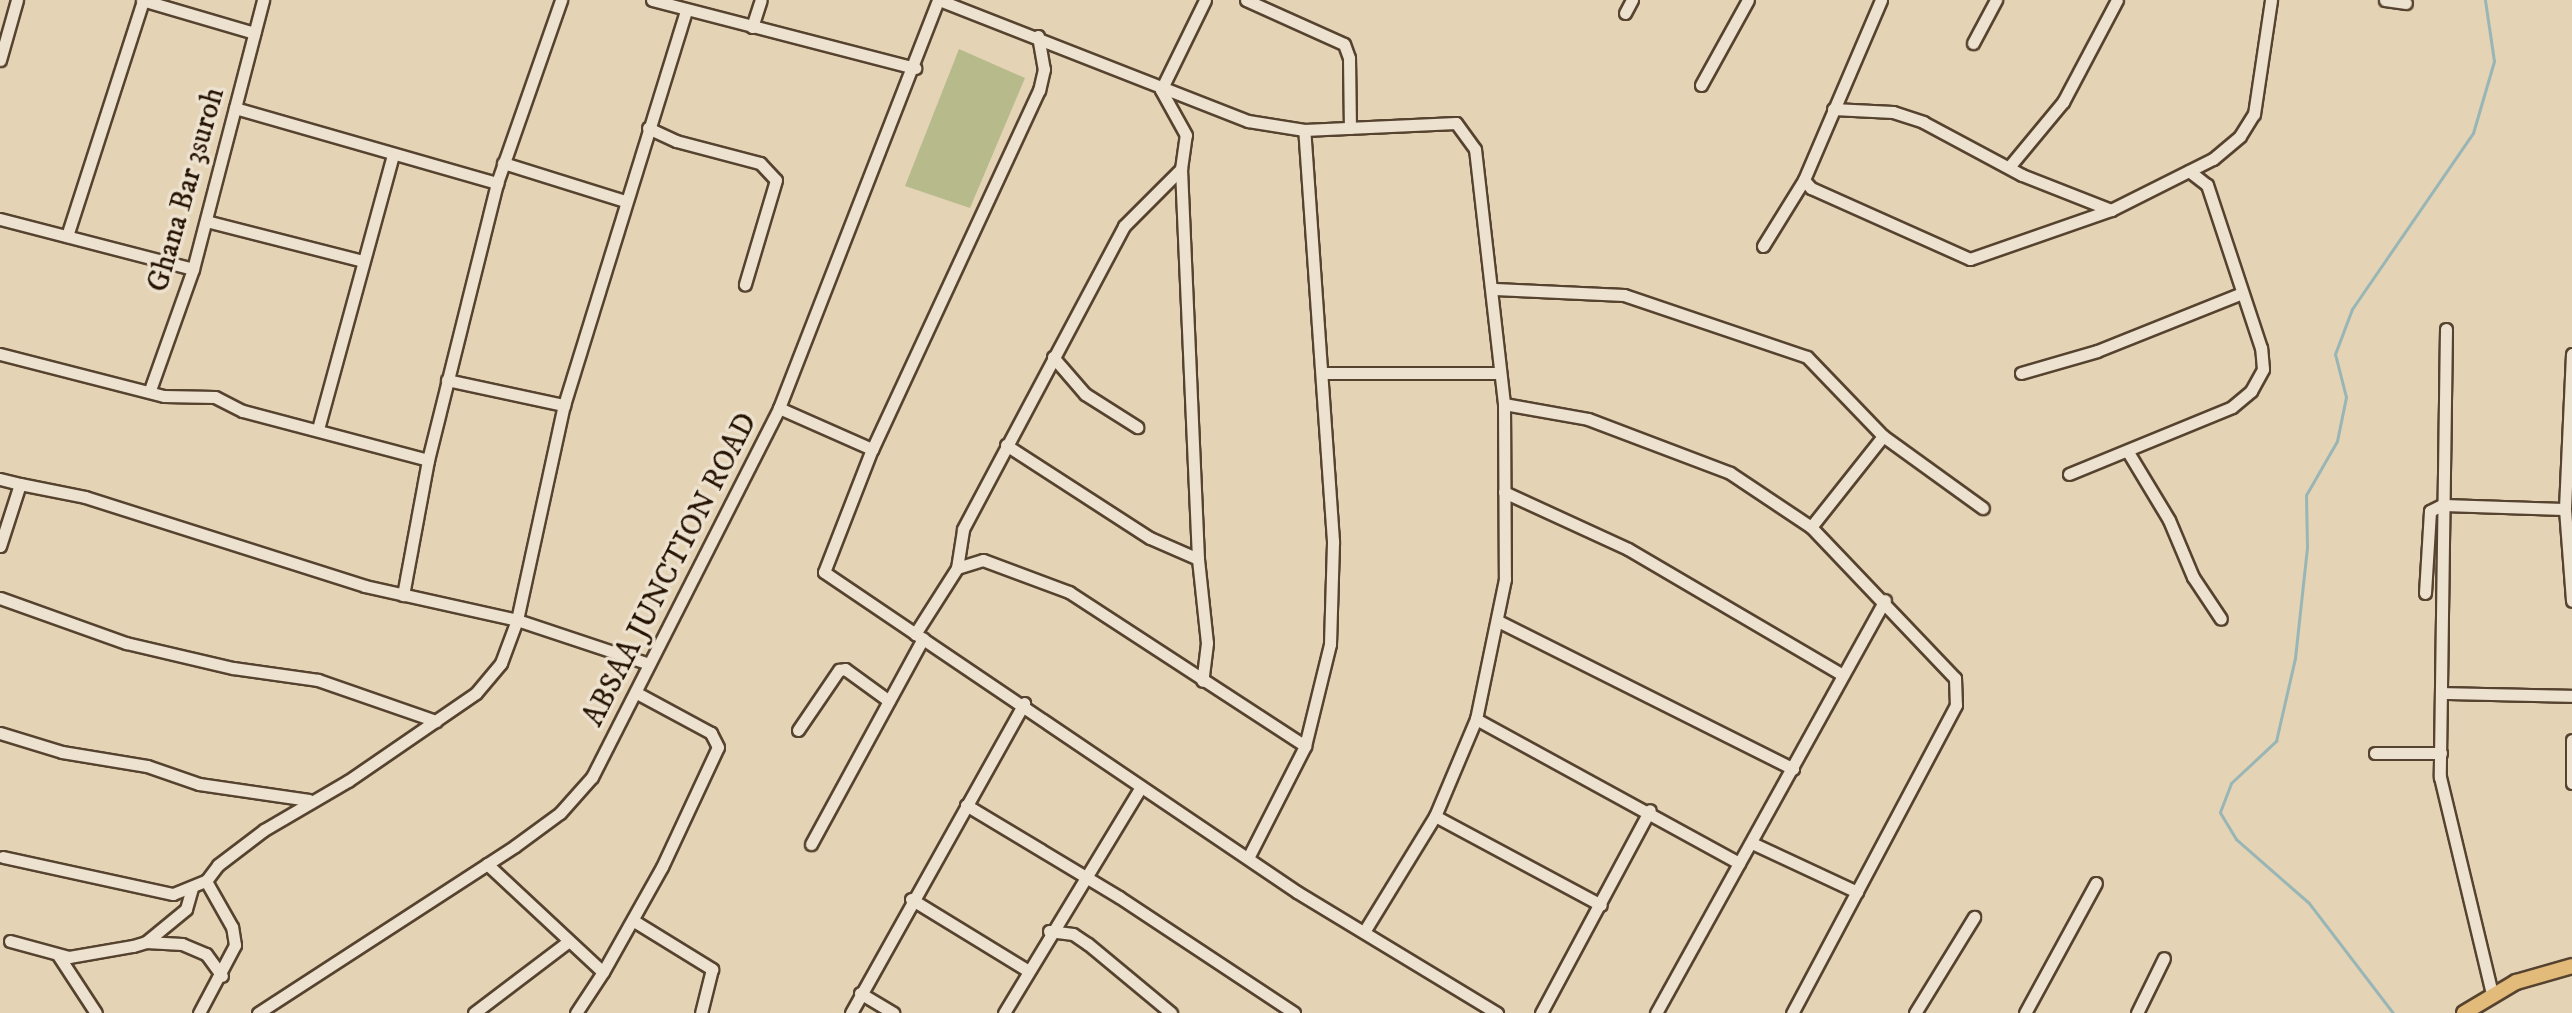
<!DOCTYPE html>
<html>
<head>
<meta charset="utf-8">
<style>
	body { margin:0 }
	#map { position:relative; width:2572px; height:1013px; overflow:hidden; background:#e4d3b5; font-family:"IM FELL DW Pica",serif }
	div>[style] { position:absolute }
	.green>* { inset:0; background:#b7bb8b }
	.stream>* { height:3px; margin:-1.5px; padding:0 1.5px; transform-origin:1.5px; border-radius:1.5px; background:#98b6b6 }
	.roads { filter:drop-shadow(2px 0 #56432f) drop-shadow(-2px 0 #56432f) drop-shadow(0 2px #56432f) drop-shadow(0 -2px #56432f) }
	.minor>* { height:11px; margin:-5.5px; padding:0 5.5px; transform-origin:5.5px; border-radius:5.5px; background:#ede2cf }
	.major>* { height:14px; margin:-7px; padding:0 7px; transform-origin:7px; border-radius:7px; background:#e2ba7a }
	span { translate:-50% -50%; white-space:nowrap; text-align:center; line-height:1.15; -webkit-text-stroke:7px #ede2cf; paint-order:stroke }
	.street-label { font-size:30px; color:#261302 }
</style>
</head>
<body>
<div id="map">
	<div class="green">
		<i style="clip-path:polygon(959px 49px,1025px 78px,970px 208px,905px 186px)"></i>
	</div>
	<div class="stream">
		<i style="left:2393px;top:1013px;width:138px;rotate:-127.4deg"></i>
		<i style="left:2309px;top:903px;width:97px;rotate:-138.8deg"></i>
		<i style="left:2236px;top:839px;width:31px;rotate:-121deg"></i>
		<i style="left:2220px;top:812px;width:31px;rotate:-69deg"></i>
		<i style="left:2231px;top:783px;width:62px;rotate:-43deg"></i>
		<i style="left:2276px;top:741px;width:85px;rotate:-77.1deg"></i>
		<i style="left:2295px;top:658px;width:112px;rotate:-83.8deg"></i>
		<i style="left:2307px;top:547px;width:52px;rotate:-91.1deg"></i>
		<i style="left:2306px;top:495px;width:62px;rotate:-60.1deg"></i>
		<i style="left:2337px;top:441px;width:45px;rotate:-78.4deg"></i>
		<i style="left:2346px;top:397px;width:44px;rotate:-104.3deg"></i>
		<i style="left:2335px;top:354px;width:48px;rotate:-69.3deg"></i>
		<i style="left:2352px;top:309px;width:214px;rotate:-55.5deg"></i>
		<i style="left:2473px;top:133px;width:75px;rotate:-73.7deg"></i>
		<i style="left:2494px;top:61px;width:62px;rotate:-98.4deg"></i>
	</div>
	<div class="roads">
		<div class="minor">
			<i style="left:142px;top:0;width:117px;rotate:16.4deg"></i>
			<i style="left:652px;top:0;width:272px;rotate:14.5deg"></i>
			<i style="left:939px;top:0;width:332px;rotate:21.4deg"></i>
			<i style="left:1248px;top:121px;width:57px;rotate:9.1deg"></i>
			<i style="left:1304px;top:130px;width:152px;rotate:-2.6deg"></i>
			<i style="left:1456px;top:123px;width:32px;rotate:54deg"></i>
			<i style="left:1475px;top:149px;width:257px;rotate:83.5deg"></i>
			<i style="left:1504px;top:404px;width:175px;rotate:89.7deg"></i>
			<i style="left:1505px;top:579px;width:143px;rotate:101.7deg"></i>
			<i style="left:1476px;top:719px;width:105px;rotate:112.9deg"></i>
			<i style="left:1435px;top:816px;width:136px;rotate:121.5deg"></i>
			<i style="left:1246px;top:0;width:107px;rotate:24.2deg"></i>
			<i style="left:1344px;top:44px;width:15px;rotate:70deg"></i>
			<i style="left:1349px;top:58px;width:70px;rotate:89.2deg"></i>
			<i style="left:1881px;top:0;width:196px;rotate:113.2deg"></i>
			<i style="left:1804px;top:180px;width:11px;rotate:49deg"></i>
			<i style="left:1811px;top:188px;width:174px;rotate:24.1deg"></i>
			<i style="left:1970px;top:259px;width:149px;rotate:-19.2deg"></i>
			<i style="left:2111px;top:210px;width:114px;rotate:-26.6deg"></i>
			<i style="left:2213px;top:159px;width:35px;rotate:-40deg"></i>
			<i style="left:2240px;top:136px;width:26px;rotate:-58deg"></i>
			<i style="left:2254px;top:114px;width:115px;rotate:-81.5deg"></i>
			<i style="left:2385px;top:0;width:21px;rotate:8deg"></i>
			<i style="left:1625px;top:13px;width:15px;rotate:-62deg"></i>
			<i style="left:752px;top:27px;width:28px;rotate:-72deg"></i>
			<i style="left:1038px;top:36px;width:34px;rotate:80deg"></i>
			<i style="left:1044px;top:69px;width:22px;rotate:103deg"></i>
			<i style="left:1039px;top:90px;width:396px;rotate:114.9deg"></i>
			<i style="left:872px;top:449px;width:132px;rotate:111.3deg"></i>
			<i style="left:824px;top:572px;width:571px;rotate:34.08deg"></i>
			<i style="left:1297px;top:892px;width:234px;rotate:31.2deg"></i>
			<i style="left:1973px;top:43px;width:49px;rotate:-61.9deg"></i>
			<i style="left:0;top:60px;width:62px;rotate:-74.2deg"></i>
			<i style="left:1701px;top:85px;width:97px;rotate:-61.1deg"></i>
			<i style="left:235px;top:108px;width:273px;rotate:16deg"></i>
			<i style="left:1833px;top:109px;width:60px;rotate:2.9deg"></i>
			<i style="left:1893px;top:112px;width:32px;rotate:18deg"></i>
			<i style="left:1923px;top:122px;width:112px;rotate:28.2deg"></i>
			<i style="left:2022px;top:175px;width:96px;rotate:21.5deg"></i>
			<i style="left:648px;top:128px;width:31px;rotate:25deg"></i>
			<i style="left:676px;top:141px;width:87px;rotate:14.7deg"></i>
			<i style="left:760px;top:163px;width:23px;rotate:47deg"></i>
			<i style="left:776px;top:180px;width:109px;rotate:106.6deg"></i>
			<i style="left:503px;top:163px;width:128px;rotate:17.3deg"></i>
			<i style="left:2009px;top:167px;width:85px;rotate:-50.3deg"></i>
			<i style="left:2063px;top:102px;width:115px;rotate:-62.1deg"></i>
			<i style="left:1181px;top:169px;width:390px;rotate:87.5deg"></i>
			<i style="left:1198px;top:559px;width:84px;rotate:83.9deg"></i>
			<i style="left:1207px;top:643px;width:38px;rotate:97deg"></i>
			<i style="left:0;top:219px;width:199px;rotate:14.5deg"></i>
			<i style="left:206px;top:221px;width:162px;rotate:14.3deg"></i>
			<i style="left:67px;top:236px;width:248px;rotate:-72.1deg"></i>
			<i style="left:1763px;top:246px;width:78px;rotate:-58.2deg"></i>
			<i style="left:1495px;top:289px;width:129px;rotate:2.7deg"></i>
			<i style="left:1624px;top:295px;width:193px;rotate:18.7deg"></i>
			<i style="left:1807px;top:357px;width:110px;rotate:46.1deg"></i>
			<i style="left:1883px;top:436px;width:123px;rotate:35.8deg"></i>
			<i style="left:2446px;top:329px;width:448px;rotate:90.8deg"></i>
			<i style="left:2440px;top:777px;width:222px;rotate:76.5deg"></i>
			<i style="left:0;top:354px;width:169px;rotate:14.4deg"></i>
			<i style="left:164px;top:396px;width:51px;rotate:1.1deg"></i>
			<i style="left:215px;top:397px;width:31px;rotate:27deg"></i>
			<i style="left:243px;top:411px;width:191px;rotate:14.8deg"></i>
			<i style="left:2572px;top:354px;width:155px;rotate:92.6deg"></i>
			<i style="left:2565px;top:509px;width:92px;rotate:85.6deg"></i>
			<i style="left:1053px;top:357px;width:49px;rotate:49.1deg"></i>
			<i style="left:1085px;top:394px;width:62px;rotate:32.4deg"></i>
			<i style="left:1323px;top:373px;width:177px"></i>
			<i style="left:2021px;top:373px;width:79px;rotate:-16.1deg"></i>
			<i style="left:2097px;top:351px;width:156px;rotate:-21.8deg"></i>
			<i style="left:447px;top:380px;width:120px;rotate:12.1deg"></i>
			<i style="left:150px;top:390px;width:128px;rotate:-70.4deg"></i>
			<i style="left:193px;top:269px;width:278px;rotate:-75.4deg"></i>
			<i style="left:1504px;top:404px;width:85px;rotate:10.1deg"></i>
			<i style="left:1588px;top:419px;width:152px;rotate:20.8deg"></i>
			<i style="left:1730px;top:473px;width:97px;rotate:33.7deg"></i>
			<i style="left:1811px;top:527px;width:209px;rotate:46.4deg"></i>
			<i style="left:1955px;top:678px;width:27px;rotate:88deg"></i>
			<i style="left:1956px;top:705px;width:349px;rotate:118deg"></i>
			<i style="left:779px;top:408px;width:102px;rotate:23.8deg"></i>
			<i style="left:318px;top:429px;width:284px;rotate:-74.7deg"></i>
			<i style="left:1006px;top:445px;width:171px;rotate:32.9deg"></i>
			<i style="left:1150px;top:538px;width:52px;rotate:23.6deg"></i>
			<i style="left:2128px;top:452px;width:79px;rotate:58.9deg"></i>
			<i style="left:2169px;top:520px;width:62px;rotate:67.2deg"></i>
			<i style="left:2193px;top:577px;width:50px;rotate:56.3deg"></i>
			<i style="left:2069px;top:474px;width:176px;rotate:-22.3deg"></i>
			<i style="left:2232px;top:407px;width:25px;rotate:-40deg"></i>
			<i style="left:2251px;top:391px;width:25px;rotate:-61deg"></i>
			<i style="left:2263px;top:369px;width:21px;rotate:-95deg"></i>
			<i style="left:2261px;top:348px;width:172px;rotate:-108.3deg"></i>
			<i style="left:2207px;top:185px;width:23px;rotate:-142deg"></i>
			<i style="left:0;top:479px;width:21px;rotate:14deg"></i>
			<i style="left:1504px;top:492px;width:136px;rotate:24.7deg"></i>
			<i style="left:1628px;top:549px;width:249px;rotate:30.4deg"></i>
			<i style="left:1811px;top:527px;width:116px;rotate:-51.6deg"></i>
			<i style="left:0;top:546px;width:65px;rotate:-72.1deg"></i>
			<i style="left:20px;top:484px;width:66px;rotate:11.3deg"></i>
			<i style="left:85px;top:497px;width:294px;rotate:17.6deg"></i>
			<i style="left:365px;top:586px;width:156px;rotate:12.6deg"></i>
			<i style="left:517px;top:620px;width:139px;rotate:18.4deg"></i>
			<i style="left:957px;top:568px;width:27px;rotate:-17deg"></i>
			<i style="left:983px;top:560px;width:92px;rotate:20.4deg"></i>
			<i style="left:1069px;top:592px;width:282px;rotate:33.1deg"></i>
			<i style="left:2425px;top:593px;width:82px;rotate:-86.5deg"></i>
			<i style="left:2430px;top:511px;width:13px;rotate:-27deg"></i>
			<i style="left:2442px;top:505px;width:123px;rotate:1.9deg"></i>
			<i style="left:403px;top:595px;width:137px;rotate:-79.5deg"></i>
			<i style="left:428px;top:460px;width:285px;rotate:-76deg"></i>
			<i style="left:497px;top:183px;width:194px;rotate:-70.7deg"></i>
			<i style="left:0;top:598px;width:134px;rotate:19.7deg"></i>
			<i style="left:126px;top:643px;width:110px;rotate:13.2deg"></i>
			<i style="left:233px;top:668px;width:86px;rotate:8deg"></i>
			<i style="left:318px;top:680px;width:125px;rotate:19.2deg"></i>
			<i style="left:1498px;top:621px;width:330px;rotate:26.6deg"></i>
			<i style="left:915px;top:634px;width:78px;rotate:-57.5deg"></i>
			<i style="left:957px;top:568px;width:39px;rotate:-81deg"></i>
			<i style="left:963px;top:529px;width:343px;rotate:-62deg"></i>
			<i style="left:1124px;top:226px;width:81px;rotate:-45deg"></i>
			<i style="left:1181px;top:169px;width:34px;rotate:-82deg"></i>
			<i style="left:1186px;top:135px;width:51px;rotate:-119.1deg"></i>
			<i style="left:1161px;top:90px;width:100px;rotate:-63.9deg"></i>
			<i style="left:2443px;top:693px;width:129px;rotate:1.3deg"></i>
			<i style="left:1476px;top:719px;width:300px;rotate:28.7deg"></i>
			<i style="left:798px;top:730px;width:73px;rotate:-55.7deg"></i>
			<i style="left:839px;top:670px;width:6px;rotate:-9deg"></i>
			<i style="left:845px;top:669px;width:54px;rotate:36deg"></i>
			<i style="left:0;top:733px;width:65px;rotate:17deg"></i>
			<i style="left:62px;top:752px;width:86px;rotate:9.4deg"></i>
			<i style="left:147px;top:766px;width:55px;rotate:19.1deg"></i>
			<i style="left:199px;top:784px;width:111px;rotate:8.3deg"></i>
			<i style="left:2572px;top:740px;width:43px;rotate:90deg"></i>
			<i style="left:2375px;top:753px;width:66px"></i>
			<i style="left:966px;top:805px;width:179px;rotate:31deg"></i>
			<i style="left:1119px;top:897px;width:210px;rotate:33.5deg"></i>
			<i style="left:1435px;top:816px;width:188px;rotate:28.2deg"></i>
			<i style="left:1752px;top:843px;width:116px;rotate:25deg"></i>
			<i style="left:811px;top:844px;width:234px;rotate:-61.4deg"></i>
			<i style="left:1249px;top:856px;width:123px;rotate:-63deg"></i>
			<i style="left:1305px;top:746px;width:105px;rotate:-76.2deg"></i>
			<i style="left:1330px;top:644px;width:103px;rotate:-88.3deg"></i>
			<i style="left:1333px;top:541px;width:412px;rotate:-94deg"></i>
			<i style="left:3px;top:857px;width:174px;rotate:12.3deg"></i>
			<i style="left:173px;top:894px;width:35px;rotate:-22deg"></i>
			<i style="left:206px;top:881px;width:20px;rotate:-53deg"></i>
			<i style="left:218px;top:865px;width:58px;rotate:-37.3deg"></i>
			<i style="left:264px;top:830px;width:97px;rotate:-30.3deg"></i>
			<i style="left:348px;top:781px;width:155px;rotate:-34.5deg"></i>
			<i style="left:476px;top:693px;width:39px;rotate:-50deg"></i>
			<i style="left:501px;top:663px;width:46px;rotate:-69.6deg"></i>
			<i style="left:517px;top:620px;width:220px;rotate:-77.7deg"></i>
			<i style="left:564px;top:405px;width:413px;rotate:-72.8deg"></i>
			<i style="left:487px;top:864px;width:158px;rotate:43deg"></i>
			<i style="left:603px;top:972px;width:120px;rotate:-60.7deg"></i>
			<i style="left:662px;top:867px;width:132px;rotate:-65deg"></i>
			<i style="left:718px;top:747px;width:16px;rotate:-117deg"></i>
			<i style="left:711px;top:733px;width:84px;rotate:-151.6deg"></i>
			<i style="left:911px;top:899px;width:136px;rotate:31.5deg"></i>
			<i style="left:634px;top:921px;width:92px;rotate:31.6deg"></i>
			<i style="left:712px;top:969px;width:45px;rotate:104deg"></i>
			<i style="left:1049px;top:931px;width:24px;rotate:7deg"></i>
			<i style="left:1073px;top:934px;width:18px;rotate:34deg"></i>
			<i style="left:1088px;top:944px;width:108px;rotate:39.7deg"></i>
			<i style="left:10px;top:941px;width:61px;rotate:15.2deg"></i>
			<i style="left:69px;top:957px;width:65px;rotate:-9.8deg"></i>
			<i style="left:133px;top:946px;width:14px;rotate:-17deg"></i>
			<i style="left:146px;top:942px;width:52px;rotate:-39.5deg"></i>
			<i style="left:186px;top:909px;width:22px;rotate:-74deg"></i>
			<i style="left:146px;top:942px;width:36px;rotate:3deg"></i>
			<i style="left:182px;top:944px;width:26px;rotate:23deg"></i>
			<i style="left:206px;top:954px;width:27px;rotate:54deg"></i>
			<i style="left:58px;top:955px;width:69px;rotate:56.8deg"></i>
			<i style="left:860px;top:993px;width:39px;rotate:31deg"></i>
			<i style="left:199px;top:1013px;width:77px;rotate:-62.1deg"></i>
			<i style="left:235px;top:945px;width:18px;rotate:-99deg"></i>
			<i style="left:232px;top:927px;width:53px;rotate:-119.5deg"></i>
			<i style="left:258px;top:1013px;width:306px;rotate:-33deg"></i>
			<i style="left:515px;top:846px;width:56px;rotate:-36.3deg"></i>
			<i style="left:560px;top:813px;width:48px;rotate:-48.4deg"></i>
			<i style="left:592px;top:777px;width:414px;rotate:-63.1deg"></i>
			<i style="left:779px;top:408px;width:438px;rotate:-68.7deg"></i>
			<i style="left:474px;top:1013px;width:119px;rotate:-37.2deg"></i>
			<i style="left:576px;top:1013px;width:49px;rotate:-56.6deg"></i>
			<i style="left:851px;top:1013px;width:355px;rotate:-60.8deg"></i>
			<i style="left:1004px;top:1013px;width:263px;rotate:-58.8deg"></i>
			<i style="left:1541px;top:1013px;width:230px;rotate:-61.8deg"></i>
			<i style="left:1656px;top:1013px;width:472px;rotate:-61deg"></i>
			<i style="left:1915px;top:1013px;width:113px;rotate:-58.4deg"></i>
			<i style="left:2025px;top:1013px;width:148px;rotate:-61.4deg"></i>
			<i style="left:2137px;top:1013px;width:61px;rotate:-63.9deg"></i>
		</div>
		<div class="major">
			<i style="left:2464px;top:1013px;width:61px;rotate:-30.8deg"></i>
			<i style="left:2516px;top:982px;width:58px;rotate:-15.9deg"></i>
		</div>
	</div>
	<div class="street-label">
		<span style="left:187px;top:190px;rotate:-74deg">Ghana Bar 3suroh</span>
		<span style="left:671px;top:570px;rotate:-63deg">ABSAA JUNCTION ROAD</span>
	</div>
</div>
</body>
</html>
